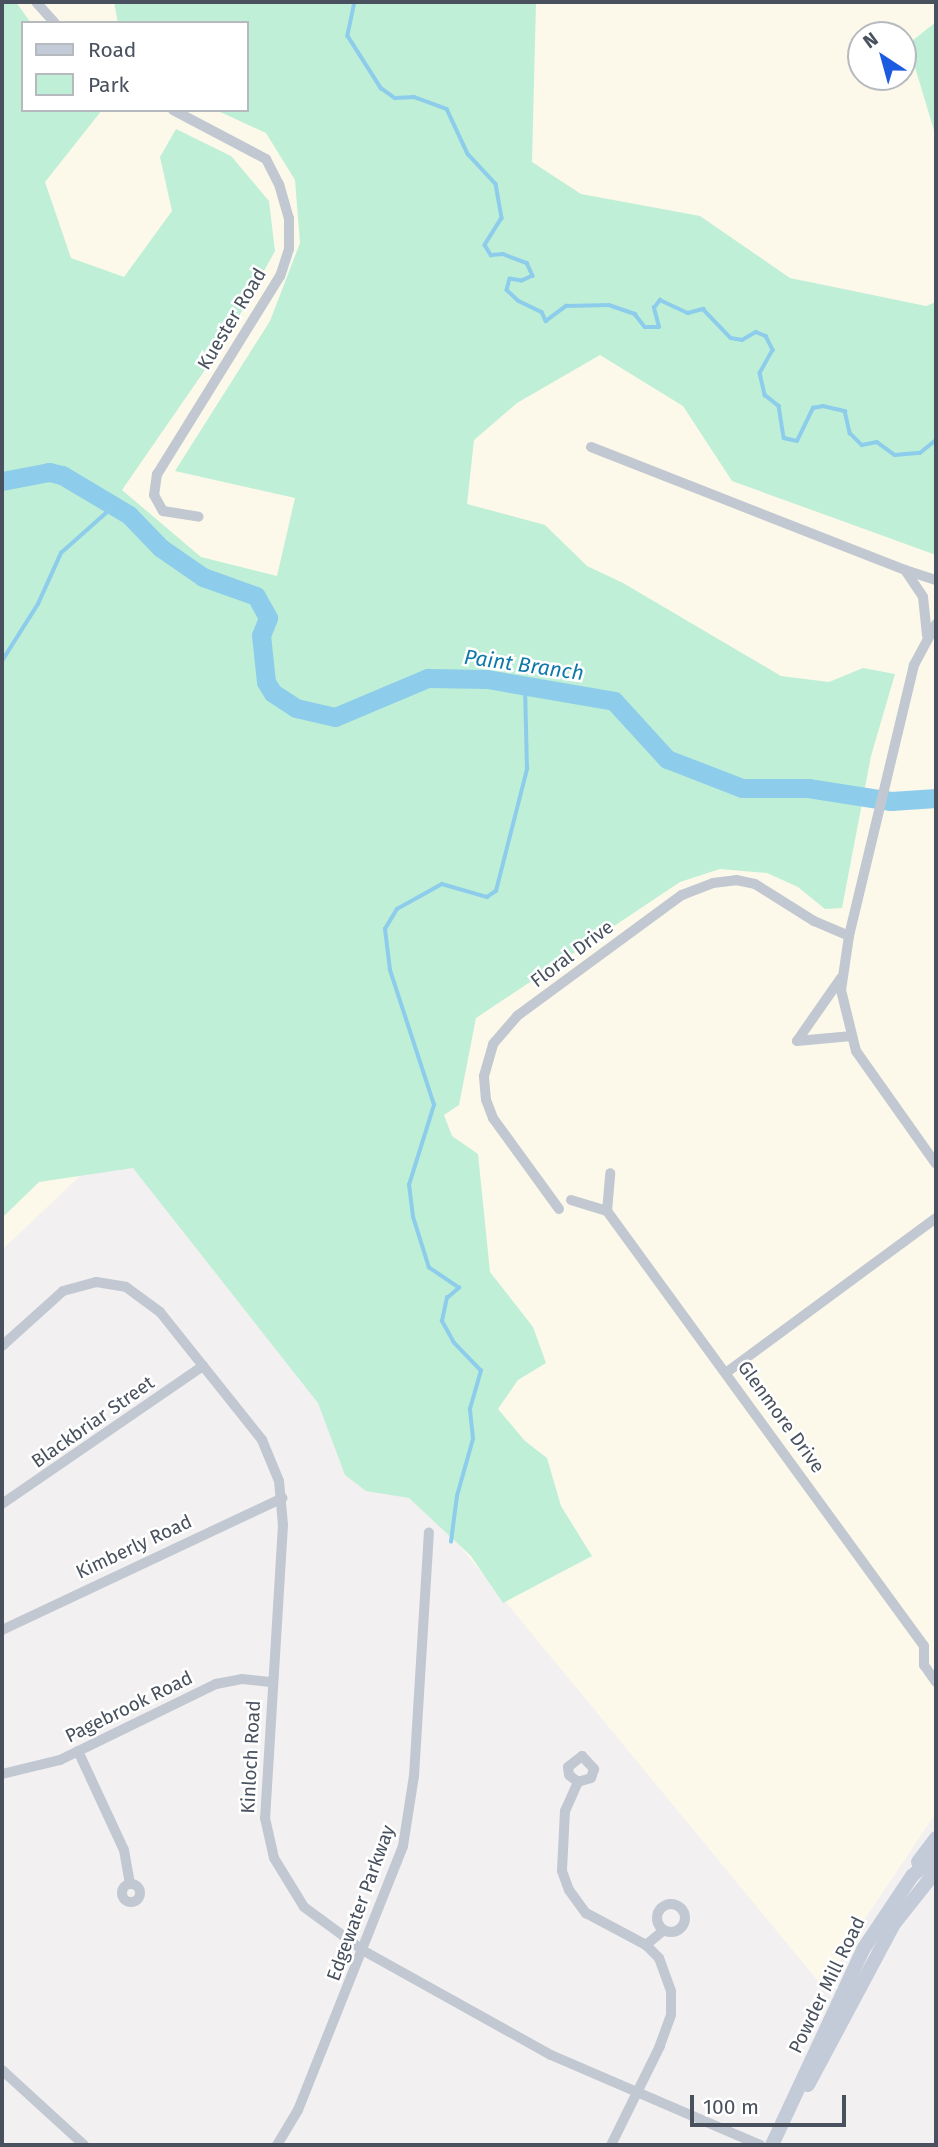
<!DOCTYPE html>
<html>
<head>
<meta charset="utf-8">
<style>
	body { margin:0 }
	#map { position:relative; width:938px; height:2147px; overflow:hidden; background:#f2f0f0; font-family:"Fira Sans",sans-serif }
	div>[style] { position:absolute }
	.commercial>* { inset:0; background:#fcf9ea }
	.green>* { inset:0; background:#bfefd7 }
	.stream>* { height:3.5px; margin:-1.75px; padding:0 1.75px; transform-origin:1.75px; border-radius:1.75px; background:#8dcdeb }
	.river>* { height:19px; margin:-9.5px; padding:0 9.5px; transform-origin:9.5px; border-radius:9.5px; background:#8dcdeb }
	.street>* { height:10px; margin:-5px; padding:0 5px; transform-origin:5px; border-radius:5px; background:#c1c8d1 }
	.street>.ring { margin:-5px; padding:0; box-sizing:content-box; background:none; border:10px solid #c1c8d1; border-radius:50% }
	.secondary>* { height:14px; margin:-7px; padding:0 7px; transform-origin:7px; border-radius:7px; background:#c3cbd8 }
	span { translate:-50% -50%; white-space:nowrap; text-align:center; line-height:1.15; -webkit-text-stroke:5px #fff; paint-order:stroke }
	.street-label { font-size:19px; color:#48515d }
	.water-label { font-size:21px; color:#0e78aa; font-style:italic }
	.frame { position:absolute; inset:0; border:4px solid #48515d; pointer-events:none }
	.legend { position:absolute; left:21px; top:21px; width:228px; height:91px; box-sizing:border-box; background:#fff; border:2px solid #b6b9be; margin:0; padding:9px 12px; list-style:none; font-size:21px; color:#48515d }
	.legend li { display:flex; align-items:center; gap:14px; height:35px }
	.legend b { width:35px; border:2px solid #b6b9be }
	.north { position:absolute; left:847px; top:21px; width:70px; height:70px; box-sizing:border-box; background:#fff; border:2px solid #b6b9be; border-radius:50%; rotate:324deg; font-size:19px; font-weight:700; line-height:28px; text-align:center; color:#48515d }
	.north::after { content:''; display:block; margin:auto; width:24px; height:32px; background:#1b5be1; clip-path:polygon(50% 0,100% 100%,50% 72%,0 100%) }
	.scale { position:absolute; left:690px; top:2095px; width:156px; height:32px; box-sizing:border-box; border:4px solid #48515d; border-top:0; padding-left:9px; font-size:21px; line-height:24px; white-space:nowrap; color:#48515d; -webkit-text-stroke:5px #fff; paint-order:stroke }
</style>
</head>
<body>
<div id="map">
	<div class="commercial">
		<i style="clip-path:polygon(evenodd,2px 2px,936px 2px,936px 1813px,845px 1949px,827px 1992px,122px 1136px,2px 1250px,2px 2px,23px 23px,247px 23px,247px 110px,23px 110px,23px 23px,2px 2px,861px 35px,903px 35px,903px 77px,861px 77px,861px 35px)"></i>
	</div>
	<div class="green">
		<i style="clip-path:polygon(2px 2px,16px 2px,31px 23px,23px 23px,23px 110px,102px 110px,45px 182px,71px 258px,124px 277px,172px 211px,160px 157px,176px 129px,231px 156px,269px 201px,275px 251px,227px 338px,122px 490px,201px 557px,277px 576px,295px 498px,175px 471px,270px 321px,300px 243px,295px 180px,266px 133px,216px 110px,247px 110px,247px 23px,118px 23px,114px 2px,536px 2px,532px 162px,581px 194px,700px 216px,790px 278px,926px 306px,936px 302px,936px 555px,732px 481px,683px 406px,600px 355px,517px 403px,474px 440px,467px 504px,545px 525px,587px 566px,623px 583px,781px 676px,829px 682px,863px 668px,895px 674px,871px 756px,842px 908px,825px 909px,798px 887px,767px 873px,720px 869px,680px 882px,476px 1018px,459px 1105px,444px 1115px,452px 1136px,478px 1154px,490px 1272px,533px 1327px,546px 1363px,518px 1380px,498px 1409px,525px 1441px,547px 1458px,561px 1506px,592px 1556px,503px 1603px,471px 1556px,409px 1498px,366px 1491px,345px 1475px,318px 1403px,133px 1168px,39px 1182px,2px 1218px)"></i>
		<i style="clip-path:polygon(936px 22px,936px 137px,908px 44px)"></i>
	</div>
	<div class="stream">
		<i style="left:355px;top:2px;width:35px;rotate:102deg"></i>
		<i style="left:348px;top:36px;width:62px;rotate:57.6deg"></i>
		<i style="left:381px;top:88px;width:17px;rotate:36deg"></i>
		<i style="left:395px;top:98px;width:19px;rotate:-3deg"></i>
		<i style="left:414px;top:97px;width:35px;rotate:20deg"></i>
		<i style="left:447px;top:109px;width:50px;rotate:65deg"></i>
		<i style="left:468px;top:154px;width:41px;rotate:47deg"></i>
		<i style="left:496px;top:184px;width:35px;rotate:80deg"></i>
		<i style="left:502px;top:218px;width:32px;rotate:122deg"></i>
		<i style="left:485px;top:245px;width:12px;rotate:59deg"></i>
		<i style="left:491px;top:255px;width:12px;rotate:-5deg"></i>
		<i style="left:503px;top:254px;width:26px;rotate:21deg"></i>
		<i style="left:527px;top:263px;width:14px;rotate:65deg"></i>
		<i style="left:533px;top:276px;width:12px;rotate:156deg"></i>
		<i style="left:522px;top:281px;width:12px;rotate:-171deg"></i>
		<i style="left:510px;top:279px;width:11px;rotate:105deg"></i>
		<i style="left:507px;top:290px;width:16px;rotate:43deg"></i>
		<i style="left:519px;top:301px;width:25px;rotate:26deg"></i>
		<i style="left:542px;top:312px;width:10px;rotate:66deg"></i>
		<i style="left:546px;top:321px;width:25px;rotate:-37deg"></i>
		<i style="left:566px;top:306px;width:43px;rotate:-1.3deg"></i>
		<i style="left:609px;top:305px;width:28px;rotate:19deg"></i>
		<i style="left:635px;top:314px;width:16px;rotate:52deg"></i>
		<i style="left:645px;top:327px;width:14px"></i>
		<i style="left:659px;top:327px;width:20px;rotate:-105deg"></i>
		<i style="left:654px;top:308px;width:10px;rotate:-53deg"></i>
		<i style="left:660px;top:300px;width:31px;rotate:25deg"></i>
		<i style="left:688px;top:313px;width:16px;rotate:-15deg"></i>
		<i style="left:703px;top:309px;width:40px;rotate:46deg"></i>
		<i style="left:731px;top:338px;width:11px;rotate:10deg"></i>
		<i style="left:742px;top:340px;width:16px;rotate:-30deg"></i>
		<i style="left:756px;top:332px;width:11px;rotate:22deg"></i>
		<i style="left:766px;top:336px;width:16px;rotate:63deg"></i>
		<i style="left:773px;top:350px;width:26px;rotate:119deg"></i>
		<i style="left:760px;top:373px;width:23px;rotate:77deg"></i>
		<i style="left:765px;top:395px;width:18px;rotate:38deg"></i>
		<i style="left:779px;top:406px;width:32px;rotate:81deg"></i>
		<i style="left:784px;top:438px;width:13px;rotate:13deg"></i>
		<i style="left:797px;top:441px;width:37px;rotate:-64deg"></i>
		<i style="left:813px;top:408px;width:10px;rotate:-11deg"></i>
		<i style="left:823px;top:406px;width:23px;rotate:13deg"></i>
		<i style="left:845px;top:411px;width:23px;rotate:77deg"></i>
		<i style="left:850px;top:433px;width:17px;rotate:45deg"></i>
		<i style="left:862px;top:445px;width:15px;rotate:-11deg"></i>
		<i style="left:877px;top:442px;width:22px;rotate:36deg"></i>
		<i style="left:895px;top:455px;width:25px;rotate:-5deg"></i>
		<i style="left:920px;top:453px;width:21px;rotate:-39deg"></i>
		<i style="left:2px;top:661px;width:67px;rotate:-57.7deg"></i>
		<i style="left:38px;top:604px;width:56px;rotate:-65.7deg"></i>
		<i style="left:61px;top:553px;width:71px;rotate:-41.6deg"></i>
		<i style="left:451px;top:1542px;width:46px;rotate:-82.6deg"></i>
		<i style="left:457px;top:1496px;width:59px;rotate:-74.3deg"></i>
		<i style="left:473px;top:1439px;width:30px;rotate:-96deg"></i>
		<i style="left:470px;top:1409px;width:40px;rotate:-74deg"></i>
		<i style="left:481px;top:1371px;width:39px;rotate:-134deg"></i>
		<i style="left:454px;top:1343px;width:25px;rotate:-119deg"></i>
		<i style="left:442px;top:1321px;width:24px;rotate:-78deg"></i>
		<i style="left:447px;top:1298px;width:16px;rotate:-40deg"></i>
		<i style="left:459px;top:1288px;width:36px;rotate:-146deg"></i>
		<i style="left:429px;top:1268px;width:53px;rotate:-107.4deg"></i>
		<i style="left:413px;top:1217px;width:32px;rotate:-97deg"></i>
		<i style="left:409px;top:1185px;width:84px;rotate:-72.6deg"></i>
		<i style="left:434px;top:1105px;width:142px;rotate:-108.1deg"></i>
		<i style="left:390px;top:970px;width:41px;rotate:-97deg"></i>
		<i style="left:385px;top:929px;width:23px;rotate:-59deg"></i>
		<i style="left:397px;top:909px;width:51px;rotate:-29.1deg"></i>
		<i style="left:442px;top:884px;width:47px;rotate:16.1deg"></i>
		<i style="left:487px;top:897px;width:11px;rotate:-34deg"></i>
		<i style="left:496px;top:891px;width:126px;rotate:-75.7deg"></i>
		<i style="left:527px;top:769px;width:84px;rotate:-91.4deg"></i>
	</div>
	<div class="river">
		<i style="left:2px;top:481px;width:48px;rotate:-10.8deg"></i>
		<i style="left:49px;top:472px;width:13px;rotate:13deg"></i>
		<i style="left:62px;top:475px;width:78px;rotate:30.8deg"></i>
		<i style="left:129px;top:515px;width:46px;rotate:45.9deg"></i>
		<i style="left:161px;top:548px;width:51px;rotate:34.6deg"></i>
		<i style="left:203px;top:577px;width:56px;rotate:19.7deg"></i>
		<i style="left:256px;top:596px;width:25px;rotate:61deg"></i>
		<i style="left:268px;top:618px;width:18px;rotate:112deg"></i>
		<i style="left:261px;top:635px;width:47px;rotate:83.9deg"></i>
		<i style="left:266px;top:682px;width:13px;rotate:58deg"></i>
		<i style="left:273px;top:693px;width:27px;rotate:33deg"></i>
		<i style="left:296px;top:708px;width:40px;rotate:13deg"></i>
		<i style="left:335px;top:717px;width:101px;rotate:-22.8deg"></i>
		<i style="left:428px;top:678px;width:59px;rotate:1deg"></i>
		<i style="left:487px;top:679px;width:129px;rotate:9.8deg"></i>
		<i style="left:614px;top:701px;width:79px;rotate:47.6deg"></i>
		<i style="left:667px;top:759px;width:80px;rotate:21.1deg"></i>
		<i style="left:742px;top:788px;width:66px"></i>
		<i style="left:808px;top:788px;width:84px;rotate:8.9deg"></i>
		<i style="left:891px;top:801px;width:45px;rotate:-3.8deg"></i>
	</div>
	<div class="street">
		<i style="left:36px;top:2px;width:28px;rotate:48deg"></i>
		<i style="left:173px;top:110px;width:105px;rotate:27.8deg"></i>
		<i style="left:266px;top:159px;width:28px;rotate:63deg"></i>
		<i style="left:279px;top:184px;width:35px;rotate:74deg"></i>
		<i style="left:289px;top:218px;width:31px;rotate:90deg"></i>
		<i style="left:289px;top:249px;width:28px;rotate:108deg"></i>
		<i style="left:280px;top:276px;width:233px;rotate:121.8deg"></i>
		<i style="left:157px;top:474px;width:21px;rotate:98deg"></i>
		<i style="left:154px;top:495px;width:18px;rotate:61deg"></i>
		<i style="left:163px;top:511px;width:36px;rotate:9deg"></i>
		<i style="left:591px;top:447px;width:337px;rotate:21.4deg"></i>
		<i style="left:905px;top:570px;width:32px;rotate:56deg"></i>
		<i style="left:923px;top:597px;width:39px;rotate:84deg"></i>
		<i style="left:905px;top:570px;width:33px;rotate:18deg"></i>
		<i style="left:936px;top:624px;width:47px;rotate:118.2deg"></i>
		<i style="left:914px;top:665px;width:279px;rotate:103.5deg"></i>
		<i style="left:849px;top:936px;width:55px;rotate:98.4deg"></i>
		<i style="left:841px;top:990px;width:63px;rotate:76.2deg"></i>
		<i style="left:856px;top:1051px;width:138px;rotate:54.7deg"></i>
		<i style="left:797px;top:1041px;width:77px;rotate:-55.1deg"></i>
		<i style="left:797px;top:1041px;width:55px;rotate:-5.2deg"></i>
		<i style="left:571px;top:1200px;width:38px;rotate:17deg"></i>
		<i style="left:607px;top:1211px;width:538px;rotate:53.92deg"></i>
		<i style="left:559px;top:1209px;width:112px;rotate:-126deg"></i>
		<i style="left:493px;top:1118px;width:19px;rotate:-111deg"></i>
		<i style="left:486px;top:1100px;width:24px;rotate:-95deg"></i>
		<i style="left:484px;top:1076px;width:33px;rotate:-74deg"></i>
		<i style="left:493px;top:1044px;width:37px;rotate:-49deg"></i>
		<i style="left:517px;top:1016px;width:205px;rotate:-36.3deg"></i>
		<i style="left:682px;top:895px;width:33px;rotate:-21deg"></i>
		<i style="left:713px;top:883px;width:23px;rotate:-7deg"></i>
		<i style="left:736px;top:880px;width:19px;rotate:12deg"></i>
		<i style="left:755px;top:884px;width:70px;rotate:32.1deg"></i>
		<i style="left:814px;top:921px;width:38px;rotate:23deg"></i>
		<i style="left:607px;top:1211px;width:38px;rotate:-85deg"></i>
		<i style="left:2px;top:1346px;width:82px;rotate:-42deg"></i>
		<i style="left:63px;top:1291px;width:34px;rotate:-15deg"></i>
		<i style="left:96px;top:1282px;width:30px;rotate:9deg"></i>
		<i style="left:126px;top:1287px;width:42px;rotate:36.3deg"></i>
		<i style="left:160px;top:1312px;width:164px;rotate:51.4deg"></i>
		<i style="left:262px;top:1440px;width:44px;rotate:67.5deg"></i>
		<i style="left:279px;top:1481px;width:44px;rotate:84.8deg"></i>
		<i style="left:283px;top:1525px;width:294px;rotate:93.5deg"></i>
		<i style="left:265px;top:1818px;width:41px;rotate:77.3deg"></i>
		<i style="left:274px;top:1858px;width:57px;rotate:58.5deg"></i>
		<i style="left:304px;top:1907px;width:74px;rotate:36.3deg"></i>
		<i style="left:364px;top:1951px;width:214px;rotate:29.1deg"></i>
		<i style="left:551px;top:2055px;width:228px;rotate:23.3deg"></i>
		<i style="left:727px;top:1372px;width:260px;rotate:-36.4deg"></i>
		<i style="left:2px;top:1504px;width:244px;rotate:-34.5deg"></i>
		<i style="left:2px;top:1630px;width:310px;rotate:-25.2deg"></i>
		<i style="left:924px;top:1646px;width:19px;rotate:90deg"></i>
		<i style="left:924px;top:1665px;width:21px;rotate:55deg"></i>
		<i style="left:78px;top:1751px;width:109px;rotate:65.1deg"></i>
		<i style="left:124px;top:1850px;width:34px;rotate:80deg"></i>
		<i style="left:2px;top:1774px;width:60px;rotate:-13.6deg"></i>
		<i style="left:60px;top:1760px;width:174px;rotate:-26deg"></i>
		<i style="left:216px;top:1684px;width:26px;rotate:-11deg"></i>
		<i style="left:242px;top:1679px;width:31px;rotate:6deg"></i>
		<i style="left:578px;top:1782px;width:11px;rotate:-142deg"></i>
		<i style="left:569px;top:1775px;width:8px;rotate:-97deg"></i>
		<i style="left:568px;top:1767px;width:18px;rotate:-38deg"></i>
		<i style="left:582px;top:1756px;width:18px;rotate:47deg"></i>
		<i style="left:594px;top:1769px;width:9px;rotate:108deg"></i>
		<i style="left:591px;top:1778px;width:14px;rotate:163deg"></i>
		<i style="left:578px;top:1782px;width:32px;rotate:114deg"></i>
		<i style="left:565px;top:1811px;width:60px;rotate:92.9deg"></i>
		<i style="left:562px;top:1871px;width:20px;rotate:70deg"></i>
		<i style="left:569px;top:1890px;width:29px;rotate:54deg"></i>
		<i style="left:586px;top:1913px;width:68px;rotate:28.1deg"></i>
		<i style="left:646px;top:1945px;width:18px;rotate:45deg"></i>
		<i style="left:659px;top:1958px;width:35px;rotate:70deg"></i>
		<i style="left:671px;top:1991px;width:24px;rotate:90deg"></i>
		<i style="left:671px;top:2015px;width:33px;rotate:110deg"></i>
		<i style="left:660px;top:2046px;width:110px;rotate:116.3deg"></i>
		<i class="ring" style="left:122px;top:1884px;width:8px;height:8px"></i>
		<i class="ring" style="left:657px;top:1904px;width:18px;height:18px"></i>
		<i style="left:646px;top:1945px;width:23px;rotate:-40deg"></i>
		<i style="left:2px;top:2070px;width:111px;rotate:42.4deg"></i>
		<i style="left:277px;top:2145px;width:41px;rotate:-59deg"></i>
		<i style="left:298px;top:2110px;width:284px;rotate:-68.3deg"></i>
		<i style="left:403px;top:1846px;width:71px;rotate:-81.1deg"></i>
		<i style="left:414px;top:1776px;width:244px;rotate:-86.5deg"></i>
	</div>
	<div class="secondary">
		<i style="left:918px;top:1862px;width:30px;rotate:-53deg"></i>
		<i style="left:808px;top:2085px;width:183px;rotate:-61.9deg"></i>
		<i style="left:894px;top:1924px;width:68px;rotate:-51.6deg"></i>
		<i style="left:772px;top:2145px;width:217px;rotate:-65deg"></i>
		<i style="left:864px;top:1948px;width:87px;rotate:-56.3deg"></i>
		<i style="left:912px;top:1876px;width:32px;rotate:-41deg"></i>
	</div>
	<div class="street-label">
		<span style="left:232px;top:319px;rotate:-59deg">Kuester Road</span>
		<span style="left:572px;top:954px;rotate:-37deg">Floral Drive</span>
		<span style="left:781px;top:1417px;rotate:54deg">Glenmore Drive</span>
		<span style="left:93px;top:1422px;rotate:-35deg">Blackbriar Street</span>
		<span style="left:134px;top:1547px;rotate:-25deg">Kimberly Road</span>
		<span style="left:129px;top:1707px;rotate:-26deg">Pagebrook Road</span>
		<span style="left:251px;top:1757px;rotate:-87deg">Kinloch Road</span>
		<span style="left:361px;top:1903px;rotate:-70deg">Edgewater Parkway</span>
		<span style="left:827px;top:1985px;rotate:-64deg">Powder Mill Road</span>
	</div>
	<div class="water-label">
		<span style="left:524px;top:665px;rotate:8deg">Paint Branch</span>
	</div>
	<div class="frame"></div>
	<ul class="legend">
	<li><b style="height:9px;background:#c3cbd8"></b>Road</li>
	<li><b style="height:19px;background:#bfefd7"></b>Park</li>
	</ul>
	<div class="north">N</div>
	<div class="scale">100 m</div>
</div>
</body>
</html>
